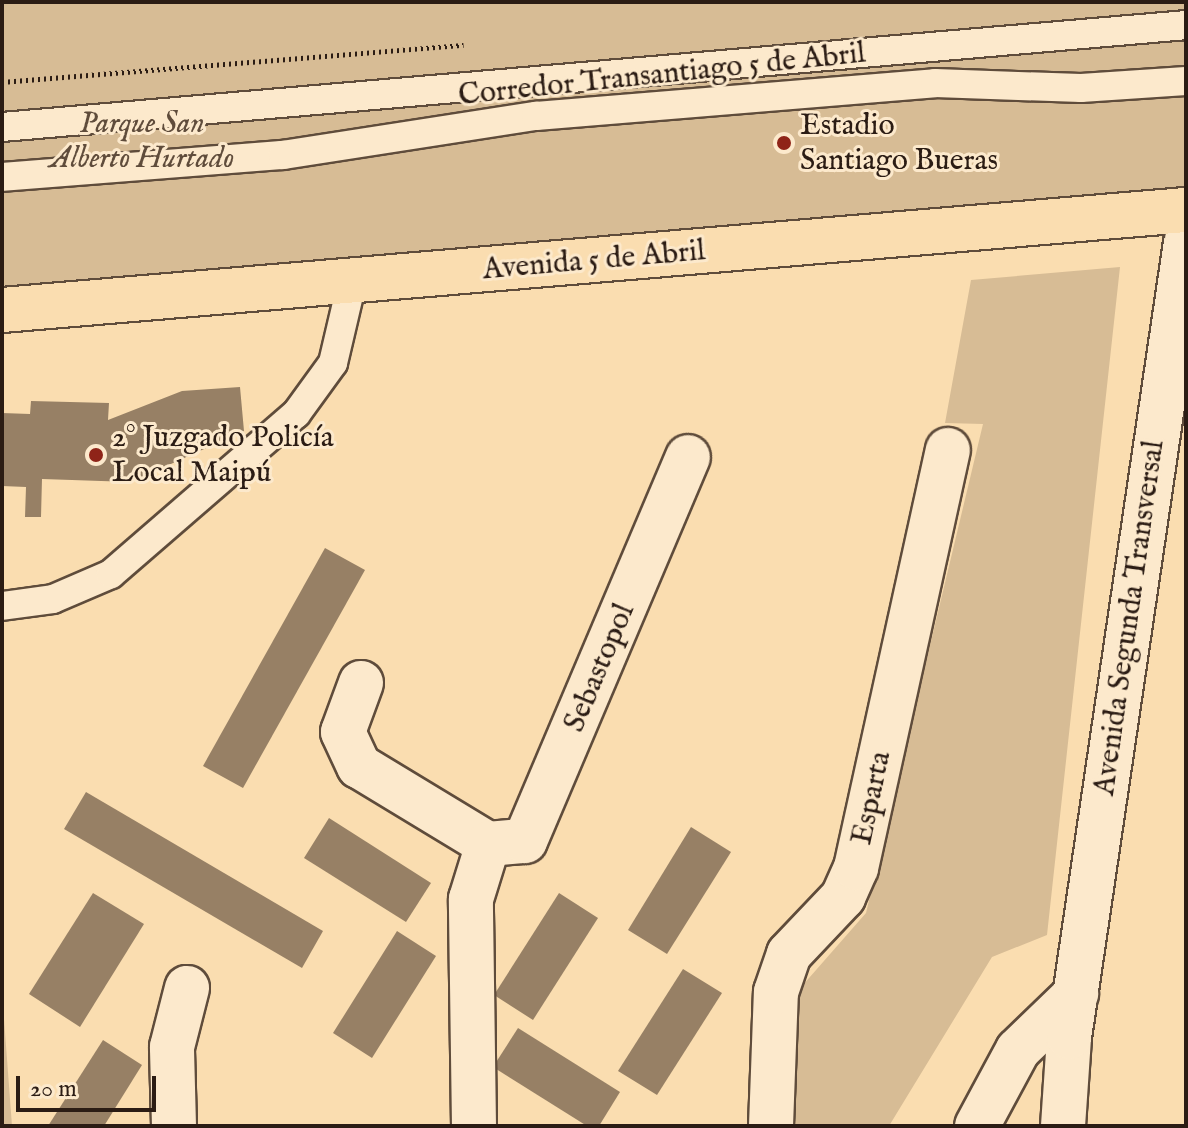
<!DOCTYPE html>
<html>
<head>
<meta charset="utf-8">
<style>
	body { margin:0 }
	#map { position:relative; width:1188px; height:1128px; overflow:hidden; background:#faddb0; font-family:"IM FELL English",serif }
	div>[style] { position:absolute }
	.green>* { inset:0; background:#d7bc95 }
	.building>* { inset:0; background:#978065 }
	.path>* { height:5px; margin-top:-2.5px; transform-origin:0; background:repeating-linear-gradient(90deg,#2b1c14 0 2px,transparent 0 6px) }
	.roads { filter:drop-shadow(2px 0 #5f4c3b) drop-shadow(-2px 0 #5f4c3b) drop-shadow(0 2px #5f4c3b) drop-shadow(0 -2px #5f4c3b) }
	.lane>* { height:28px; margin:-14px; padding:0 14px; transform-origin:14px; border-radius:14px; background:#fce9cc }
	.street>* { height:44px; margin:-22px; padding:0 22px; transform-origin:22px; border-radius:22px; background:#fce9cc }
	.secondary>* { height:44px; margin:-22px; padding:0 22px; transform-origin:22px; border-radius:22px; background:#fce9cc }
	.primary>* { height:44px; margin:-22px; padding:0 22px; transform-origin:22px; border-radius:22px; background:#faddb0 }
	.dots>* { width:22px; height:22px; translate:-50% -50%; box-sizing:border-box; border:4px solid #fce9cc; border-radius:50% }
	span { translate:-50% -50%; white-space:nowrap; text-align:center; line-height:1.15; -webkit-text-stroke:6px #fce9cc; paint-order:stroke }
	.street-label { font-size:30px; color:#2b1c14 }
	.park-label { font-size:30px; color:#5f4c3b; font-style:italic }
	.poi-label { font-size:30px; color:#2b1c14 }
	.left { translate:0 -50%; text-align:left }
	.frame { position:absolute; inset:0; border:4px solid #2b1c14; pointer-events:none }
	.scale { position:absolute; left:16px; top:1076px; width:140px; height:36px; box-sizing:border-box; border:4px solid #2b1c14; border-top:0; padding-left:10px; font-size:24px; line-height:28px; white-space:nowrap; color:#2b1c14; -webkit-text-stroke:6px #fce9cc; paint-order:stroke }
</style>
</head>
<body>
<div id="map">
	<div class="green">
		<i style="clip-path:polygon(2px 2px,1186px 2px,1186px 192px,2px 292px)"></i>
		<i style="clip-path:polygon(1120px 267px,1047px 935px,992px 957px,889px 1126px,795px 1126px,795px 994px,866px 913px,983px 424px,945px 423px,971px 280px)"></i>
		<i style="clip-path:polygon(2px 992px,12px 1126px,2px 1126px)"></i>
	</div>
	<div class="building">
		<i style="clip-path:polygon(240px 387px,244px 431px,131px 482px,42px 479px,41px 517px,25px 517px,26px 487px,2px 486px,2px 413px,30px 414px,31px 401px,109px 403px,108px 420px,182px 391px)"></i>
		<i style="clip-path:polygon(325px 548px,365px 570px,243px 788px,203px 766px)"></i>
		<i style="clip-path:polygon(86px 792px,323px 931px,302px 968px,64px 829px)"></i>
		<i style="clip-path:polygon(329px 818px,431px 883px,406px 922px,304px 858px)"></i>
		<i style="clip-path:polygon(691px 827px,731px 852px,667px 954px,628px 930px)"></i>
		<i style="clip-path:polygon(93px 893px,144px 924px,80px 1027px,29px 994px)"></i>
		<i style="clip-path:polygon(559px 893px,598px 918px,533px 1020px,494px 995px)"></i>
		<i style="clip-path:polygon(397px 931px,436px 956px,372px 1058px,333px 1033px)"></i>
		<i style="clip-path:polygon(683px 969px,722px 993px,657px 1095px,618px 1071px)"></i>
		<i style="clip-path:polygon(518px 1028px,620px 1092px,599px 1126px,587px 1126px,493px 1067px)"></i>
		<i style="clip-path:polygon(103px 1040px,142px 1065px,104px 1126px,48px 1126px)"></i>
	</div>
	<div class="path">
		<i style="left:2px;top:82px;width:463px;rotate:-4.6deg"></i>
	</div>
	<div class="roads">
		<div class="lane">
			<i style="left:2px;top:127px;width:1188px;rotate:-4.92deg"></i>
			<i style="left:2px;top:177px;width:282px;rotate:-4.5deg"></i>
			<i style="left:283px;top:155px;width:256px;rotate:-8.8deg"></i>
			<i style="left:536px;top:116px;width:400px;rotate:-4.7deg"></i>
			<i style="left:935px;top:83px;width:146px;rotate:2deg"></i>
			<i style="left:1081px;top:88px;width:105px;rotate:-3.8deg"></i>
			<i style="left:2px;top:606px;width:51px;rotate:-7.8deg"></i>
			<i style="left:53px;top:599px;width:63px;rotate:-23.3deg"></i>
			<i style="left:111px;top:574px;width:245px;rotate:-40.9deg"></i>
			<i style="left:296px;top:414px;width:63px;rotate:-54deg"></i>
			<i style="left:333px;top:363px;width:83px;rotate:-76.8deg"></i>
		</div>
		<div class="street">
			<i style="left:361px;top:683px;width:52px;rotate:110.2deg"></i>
			<i style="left:343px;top:732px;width:38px;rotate:65deg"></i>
			<i style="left:359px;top:766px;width:151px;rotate:31.2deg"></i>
			<i style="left:488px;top:844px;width:37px;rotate:-5deg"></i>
			<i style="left:525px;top:841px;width:417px;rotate:-67deg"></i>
			<i style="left:174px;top:1126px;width:79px;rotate:-91.5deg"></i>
			<i style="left:172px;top:1047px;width:61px;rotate:-75.7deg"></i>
			<i style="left:474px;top:1126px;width:227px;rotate:-90.8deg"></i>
			<i style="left:471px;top:899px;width:58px;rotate:-72.8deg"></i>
			<i style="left:771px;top:1126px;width:134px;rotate:-87.9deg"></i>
			<i style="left:776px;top:992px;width:40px;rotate:-71.1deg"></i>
			<i style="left:789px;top:954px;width:79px;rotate:-46.5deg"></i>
			<i style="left:843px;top:897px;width:32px;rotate:-66deg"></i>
			<i style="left:856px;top:868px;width:428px;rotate:-77.6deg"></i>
			<i style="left:977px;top:1126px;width:86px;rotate:-61.7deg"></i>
			<i style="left:1018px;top:1050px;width:81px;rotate:-44deg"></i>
		</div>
		<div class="secondary">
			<i style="left:1063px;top:1126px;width:89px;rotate:-86.1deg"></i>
			<i style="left:1069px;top:1037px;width:803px;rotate:-81.62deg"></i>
		</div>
		<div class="primary">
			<i style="left:2px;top:310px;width:1188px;rotate:-4.83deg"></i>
		</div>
	</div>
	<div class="dots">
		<i style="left:784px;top:143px;background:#8f2418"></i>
		<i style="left:96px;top:455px;background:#8f2418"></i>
	</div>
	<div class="street-label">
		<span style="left:662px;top:75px;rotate:-6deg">Corredor Transantiago 5 de Abril</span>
		<span style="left:594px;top:261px;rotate:-5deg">Avenida 5 de Abril</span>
		<span style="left:1130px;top:618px;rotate:-82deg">Avenida Segunda Transversal</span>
		<span style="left:600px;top:668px;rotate:-67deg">Sebastopol</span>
		<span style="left:872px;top:798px;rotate:-78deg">Esparta</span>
	</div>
	<div class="park-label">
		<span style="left:142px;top:141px">Parque San<br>Alberto Hurtado</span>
	</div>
	<div class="poi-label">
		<span class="left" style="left:800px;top:143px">Estadio<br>Santiago Bueras</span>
		<span class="left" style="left:112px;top:455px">2° Juzgado Policía<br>Local Maipú</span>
	</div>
	<div class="frame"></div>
	<div class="scale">20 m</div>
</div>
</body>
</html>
